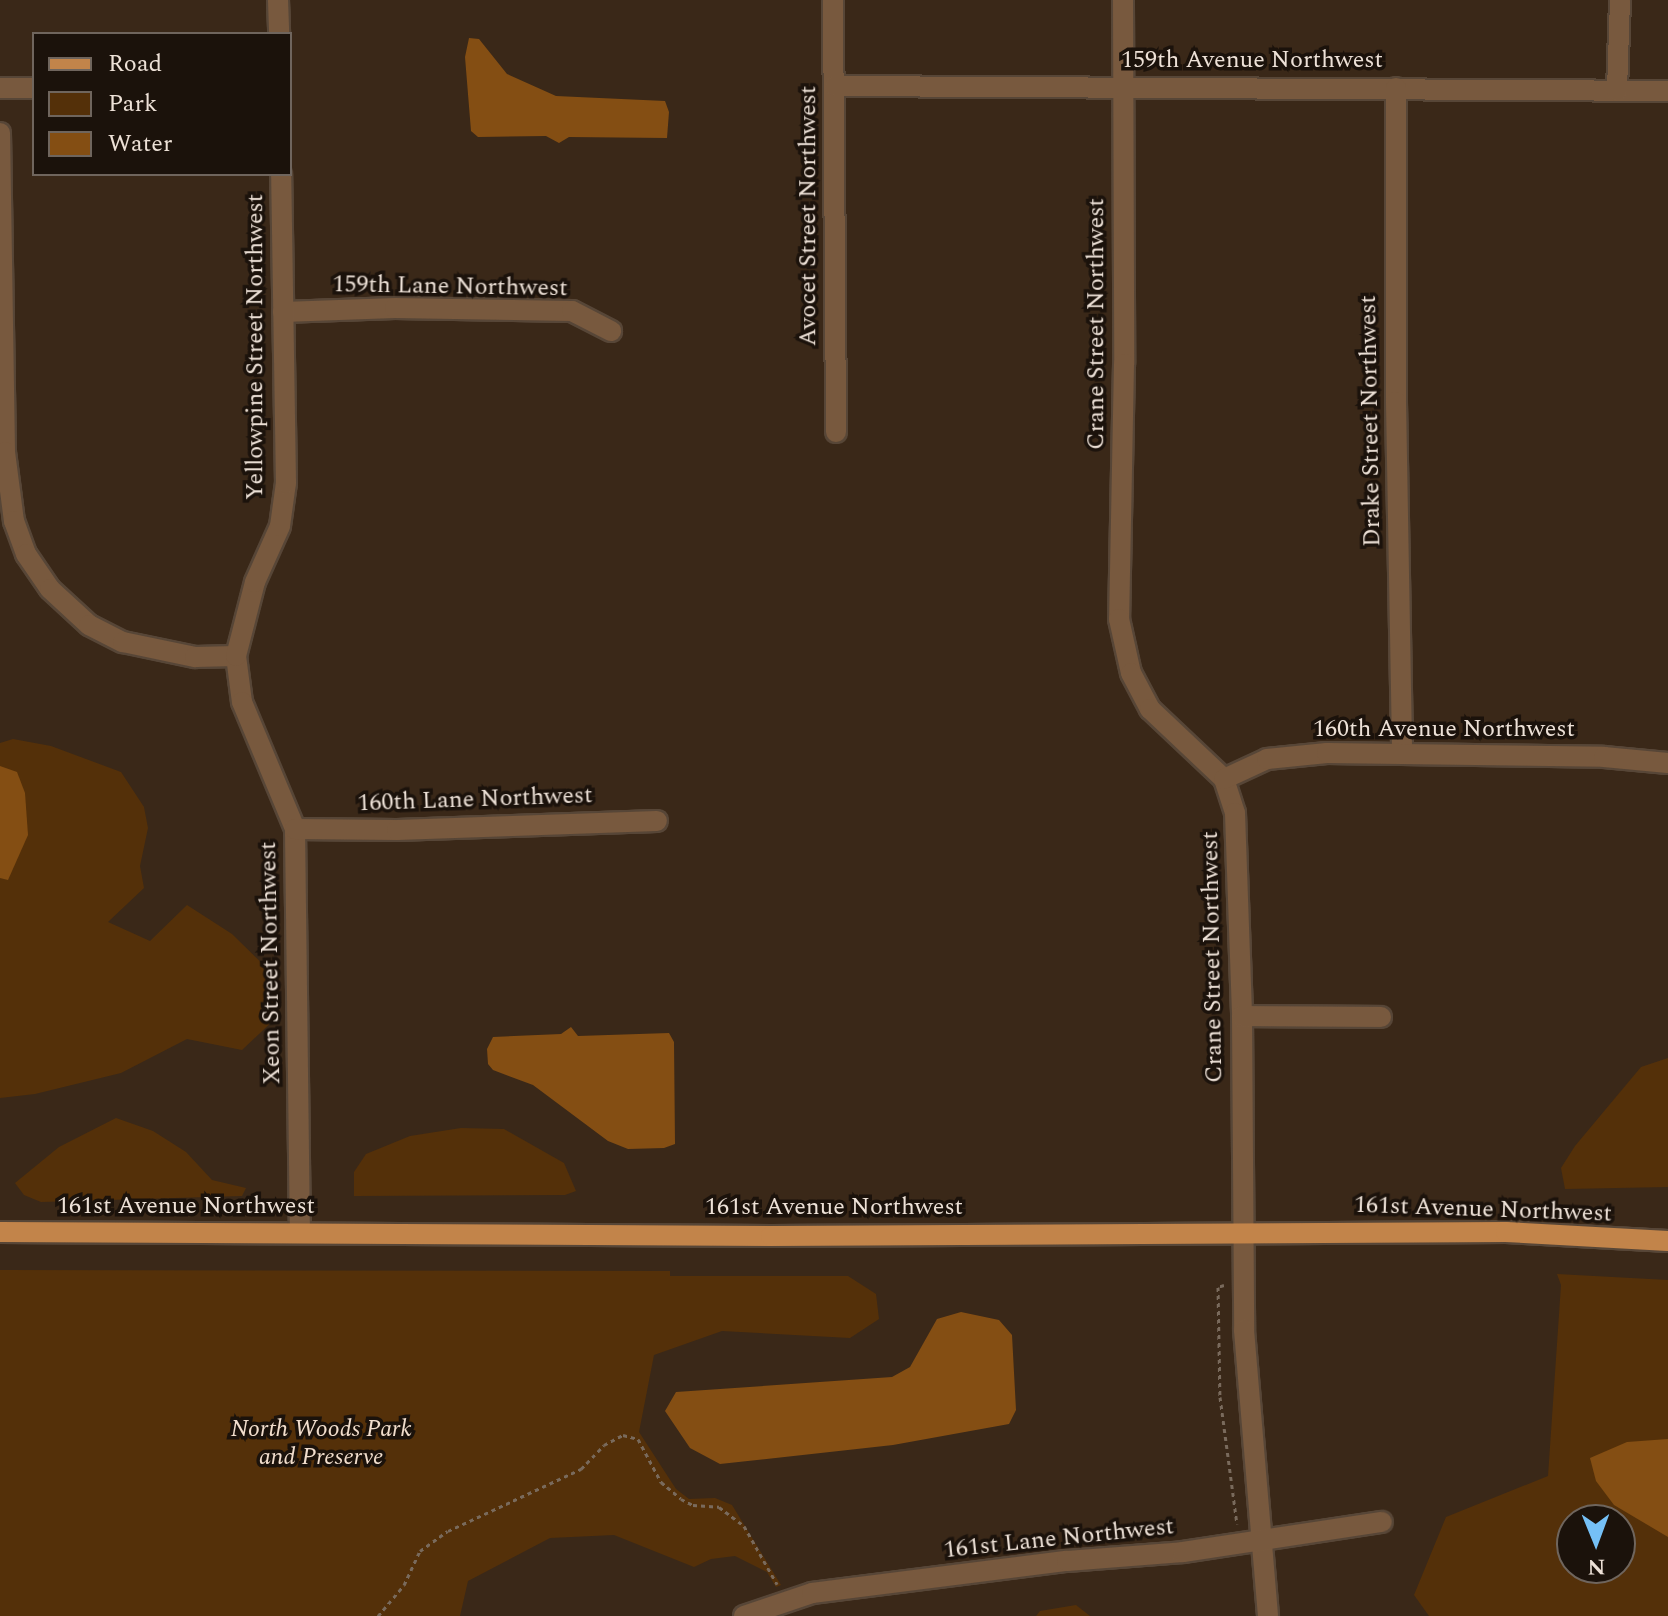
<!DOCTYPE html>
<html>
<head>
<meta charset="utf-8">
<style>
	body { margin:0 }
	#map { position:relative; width:1668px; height:1616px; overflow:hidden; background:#3a2818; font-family:Spectral,serif }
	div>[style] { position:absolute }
	.green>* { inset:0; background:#543009 }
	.water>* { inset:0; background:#844e13 }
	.path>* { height:3px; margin-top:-1.5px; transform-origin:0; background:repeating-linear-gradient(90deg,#796a5c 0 4px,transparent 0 8px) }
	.roads { filter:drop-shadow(2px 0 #574637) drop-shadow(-2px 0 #574637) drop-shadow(0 2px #574637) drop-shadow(0 -2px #574637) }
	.minor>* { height:20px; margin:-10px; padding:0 10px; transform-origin:10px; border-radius:10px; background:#78593e }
	.major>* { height:20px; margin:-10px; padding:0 10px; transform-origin:10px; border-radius:10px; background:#c2844a }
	span { translate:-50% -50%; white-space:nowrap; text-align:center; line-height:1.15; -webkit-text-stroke:7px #1b120b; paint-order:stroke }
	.street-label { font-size:24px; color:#ede1d7 }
	.park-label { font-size:24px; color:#f2decd; font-style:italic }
	.legend { position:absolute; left:32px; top:32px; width:260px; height:144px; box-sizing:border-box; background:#1b120b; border:2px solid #6f655d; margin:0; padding:10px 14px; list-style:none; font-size:24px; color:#ede1d7 }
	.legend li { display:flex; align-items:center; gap:16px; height:40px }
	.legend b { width:40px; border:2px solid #6f655d }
	.north { position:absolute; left:1556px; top:1504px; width:80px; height:80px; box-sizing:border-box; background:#1b120b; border:2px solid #6f655d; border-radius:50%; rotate:179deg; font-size:22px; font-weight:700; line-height:32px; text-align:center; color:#ede1d7 }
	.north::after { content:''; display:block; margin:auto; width:28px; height:36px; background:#75c0f6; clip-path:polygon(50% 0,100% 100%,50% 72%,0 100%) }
</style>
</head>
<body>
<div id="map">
	<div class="green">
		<i style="clip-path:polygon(13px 739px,51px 746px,121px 772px,144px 807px,148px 828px,140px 866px,144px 888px,108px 922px,150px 941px,187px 905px,232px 934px,274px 975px,277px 1017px,242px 1050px,187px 1039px,121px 1073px,35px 1094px,0 1098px,0 743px)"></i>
		<i style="clip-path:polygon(1668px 1058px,1668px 1187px,1565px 1189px,1561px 1168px,1575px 1146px,1641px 1067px)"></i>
		<i style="clip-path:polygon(116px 1118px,153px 1131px,186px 1152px,212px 1180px,246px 1188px,242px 1196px,41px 1202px,24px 1195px,15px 1183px,59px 1147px)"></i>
		<i style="clip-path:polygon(461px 1128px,504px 1129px,564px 1163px,576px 1191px,565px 1195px,354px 1196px,354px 1172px,366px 1154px,410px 1136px)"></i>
		<i style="clip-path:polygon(0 1270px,670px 1271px,670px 1276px,848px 1276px,876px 1294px,879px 1319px,850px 1338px,722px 1331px,654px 1355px,639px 1432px,676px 1489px,689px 1499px,715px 1498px,732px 1505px,781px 1585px,776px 1587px,767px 1572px,735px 1556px,711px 1559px,694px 1567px,614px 1535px,550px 1538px,468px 1581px,460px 1616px,0 1616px)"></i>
		<i style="clip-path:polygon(evenodd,1557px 1274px,1668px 1280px,1668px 1616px,1429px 1616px,1414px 1595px,1446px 1517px,1548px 1476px,1561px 1285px,1557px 1274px,1572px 1520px,1620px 1520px,1620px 1568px,1572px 1568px,1572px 1520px)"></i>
		<i style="clip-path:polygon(1076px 1605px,1090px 1616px,1036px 1616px,1040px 1611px)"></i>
	</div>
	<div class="water">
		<i style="clip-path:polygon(469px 38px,479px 39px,507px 74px,556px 96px,665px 101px,669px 112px,667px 138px,569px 137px,559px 143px,546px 136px,478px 137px,471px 131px,465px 57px)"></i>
		<i style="clip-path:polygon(0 766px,17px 772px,25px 793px,28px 835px,8px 880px,0 878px)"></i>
		<i style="clip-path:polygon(571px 1027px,578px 1036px,669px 1033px,674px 1042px,675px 1144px,664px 1148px,628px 1149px,608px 1141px,533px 1085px,493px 1070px,488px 1064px,487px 1049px,493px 1037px,561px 1034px)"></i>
		<i style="clip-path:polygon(961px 1312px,999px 1320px,1012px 1335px,1016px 1410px,1009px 1424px,893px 1445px,720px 1464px,690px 1448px,665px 1411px,676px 1392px,892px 1377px,910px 1367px,937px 1319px)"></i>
		<i style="clip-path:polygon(1668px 1439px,1668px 1537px,1614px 1505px,1596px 1481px,1590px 1458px,1627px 1442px)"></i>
	</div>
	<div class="path">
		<i style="left:1224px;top:1285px;width:6px;rotate:162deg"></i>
		<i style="left:1218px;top:1287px;width:110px;rotate:89deg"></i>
		<i style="left:1220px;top:1397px;width:128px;rotate:82.4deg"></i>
		<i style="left:378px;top:1616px;width:40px;rotate:-50deg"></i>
		<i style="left:404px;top:1585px;width:38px;rotate:-65deg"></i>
		<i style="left:420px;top:1551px;width:34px;rotate:-36deg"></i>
		<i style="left:448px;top:1531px;width:147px;rotate:-25deg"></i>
		<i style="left:581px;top:1469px;width:33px;rotate:-46deg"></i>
		<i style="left:604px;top:1445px;width:21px;rotate:-28deg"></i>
		<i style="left:623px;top:1435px;width:16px;rotate:15deg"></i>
		<i style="left:638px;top:1439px;width:49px;rotate:61.9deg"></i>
		<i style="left:661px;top:1482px;width:26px;rotate:40deg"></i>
		<i style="left:681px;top:1499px;width:13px;rotate:27deg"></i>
		<i style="left:693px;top:1505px;width:26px;rotate:4deg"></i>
		<i style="left:719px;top:1507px;width:31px;rotate:37deg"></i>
		<i style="left:744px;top:1526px;width:67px;rotate:60.4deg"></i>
	</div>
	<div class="roads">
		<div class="minor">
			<i style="left:278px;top:0;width:34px;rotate:88deg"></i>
			<i style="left:833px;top:0;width:432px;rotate:89.6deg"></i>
			<i style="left:1123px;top:0;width:364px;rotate:89.8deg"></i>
			<i style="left:1124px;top:364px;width:255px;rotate:91.1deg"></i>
			<i style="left:1119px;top:619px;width:55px;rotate:77.5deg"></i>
			<i style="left:1131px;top:673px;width:41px;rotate:62.2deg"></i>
			<i style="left:1150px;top:709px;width:102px;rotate:43.4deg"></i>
			<i style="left:1224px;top:779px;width:36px;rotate:72deg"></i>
			<i style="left:1235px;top:813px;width:203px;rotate:88deg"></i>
			<i style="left:1242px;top:1016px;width:314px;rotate:89.6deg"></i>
			<i style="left:1244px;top:1330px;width:287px;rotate:85.2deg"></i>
			<i style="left:835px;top:86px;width:833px;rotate:0.34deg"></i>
			<i style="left:0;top:88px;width:34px"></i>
			<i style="left:1396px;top:88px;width:314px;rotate:90deg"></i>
			<i style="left:1396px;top:402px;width:352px;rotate:89deg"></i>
			<i style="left:1617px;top:91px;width:91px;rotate:-88.1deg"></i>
			<i style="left:0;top:133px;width:319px;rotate:89.1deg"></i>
			<i style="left:5px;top:452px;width:70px;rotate:82.6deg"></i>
			<i style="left:14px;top:521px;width:35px;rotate:70deg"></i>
			<i style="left:26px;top:554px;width:42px;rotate:55.6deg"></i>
			<i style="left:50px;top:589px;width:53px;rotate:42.7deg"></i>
			<i style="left:89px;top:625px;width:38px;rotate:27deg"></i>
			<i style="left:123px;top:642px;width:74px;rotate:11.8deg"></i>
			<i style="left:195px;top:657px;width:41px;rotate:-1.4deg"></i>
			<i style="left:236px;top:656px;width:46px;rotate:82.6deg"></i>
			<i style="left:242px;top:702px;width:138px;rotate:67.3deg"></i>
			<i style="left:295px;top:829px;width:404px;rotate:89.3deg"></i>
			<i style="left:283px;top:312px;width:112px;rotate:-2deg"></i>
			<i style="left:395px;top:308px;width:177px;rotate:1deg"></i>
			<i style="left:572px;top:311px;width:44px;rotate:27.1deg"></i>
			<i style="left:236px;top:656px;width:76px;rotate:-75.6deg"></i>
			<i style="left:255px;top:582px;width:61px;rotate:-65.9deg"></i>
			<i style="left:280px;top:526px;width:43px;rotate:-82.1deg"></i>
			<i style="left:286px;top:483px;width:309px;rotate:-90.9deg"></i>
			<i style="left:1224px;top:779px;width:47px;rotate:-24.9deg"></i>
			<i style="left:1267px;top:759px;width:60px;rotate:-5.7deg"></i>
			<i style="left:1327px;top:753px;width:277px;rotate:0.8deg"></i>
			<i style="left:1604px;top:757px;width:64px;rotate:5.4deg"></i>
			<i style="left:295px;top:829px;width:102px;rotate:0.6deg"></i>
			<i style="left:397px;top:830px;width:260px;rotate:-2deg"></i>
			<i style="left:1242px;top:1016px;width:139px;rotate:0.4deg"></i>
			<i style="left:744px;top:1616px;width:72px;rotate:-18.7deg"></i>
			<i style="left:812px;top:1593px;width:257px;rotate:-7.2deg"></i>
			<i style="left:1067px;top:1561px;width:116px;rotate:-4.4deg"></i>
			<i style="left:1183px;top:1552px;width:201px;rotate:-8.6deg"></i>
		</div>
		<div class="major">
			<i style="left:0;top:1232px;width:771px;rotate:0.3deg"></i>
			<i style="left:771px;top:1236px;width:735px;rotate:-0.31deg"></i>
			<i style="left:1506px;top:1232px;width:162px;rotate:3.2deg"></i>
		</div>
	</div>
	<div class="street-label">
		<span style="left:1252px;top:61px">159th Avenue Northwest</span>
		<span style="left:809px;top:216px;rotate:-90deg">Avocet Street Northwest</span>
		<span style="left:450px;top:287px;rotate:1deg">159th Lane Northwest</span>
		<span style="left:1097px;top:324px;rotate:-90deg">Crane Street Northwest</span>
		<span style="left:256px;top:347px;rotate:-90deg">Yellowpine Street Northwest</span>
		<span style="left:1371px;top:421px;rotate:-91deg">Drake Street Northwest</span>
		<span style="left:1444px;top:730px">160th Avenue Northwest</span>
		<span style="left:475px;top:800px;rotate:-2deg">160th Lane Northwest</span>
		<span style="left:1213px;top:957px;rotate:-91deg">Crane Street Northwest</span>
		<span style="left:271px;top:963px;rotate:-91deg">Xeon Street Northwest</span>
		<span style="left:186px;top:1207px">161st Avenue Northwest</span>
		<span style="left:834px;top:1208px">161st Avenue Northwest</span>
		<span style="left:1483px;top:1210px;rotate:2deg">161st Avenue Northwest</span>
		<span style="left:1059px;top:1539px;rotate:-6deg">161st Lane Northwest</span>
	</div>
	<div class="park-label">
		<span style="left:321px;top:1444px">North Woods Park<br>and Preserve</span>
	</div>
	<ul class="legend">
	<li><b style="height:10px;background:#c2844a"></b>Road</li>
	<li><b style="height:22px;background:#543009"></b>Park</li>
	<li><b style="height:22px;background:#844e13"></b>Water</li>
	</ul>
	<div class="north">N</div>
</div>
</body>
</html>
